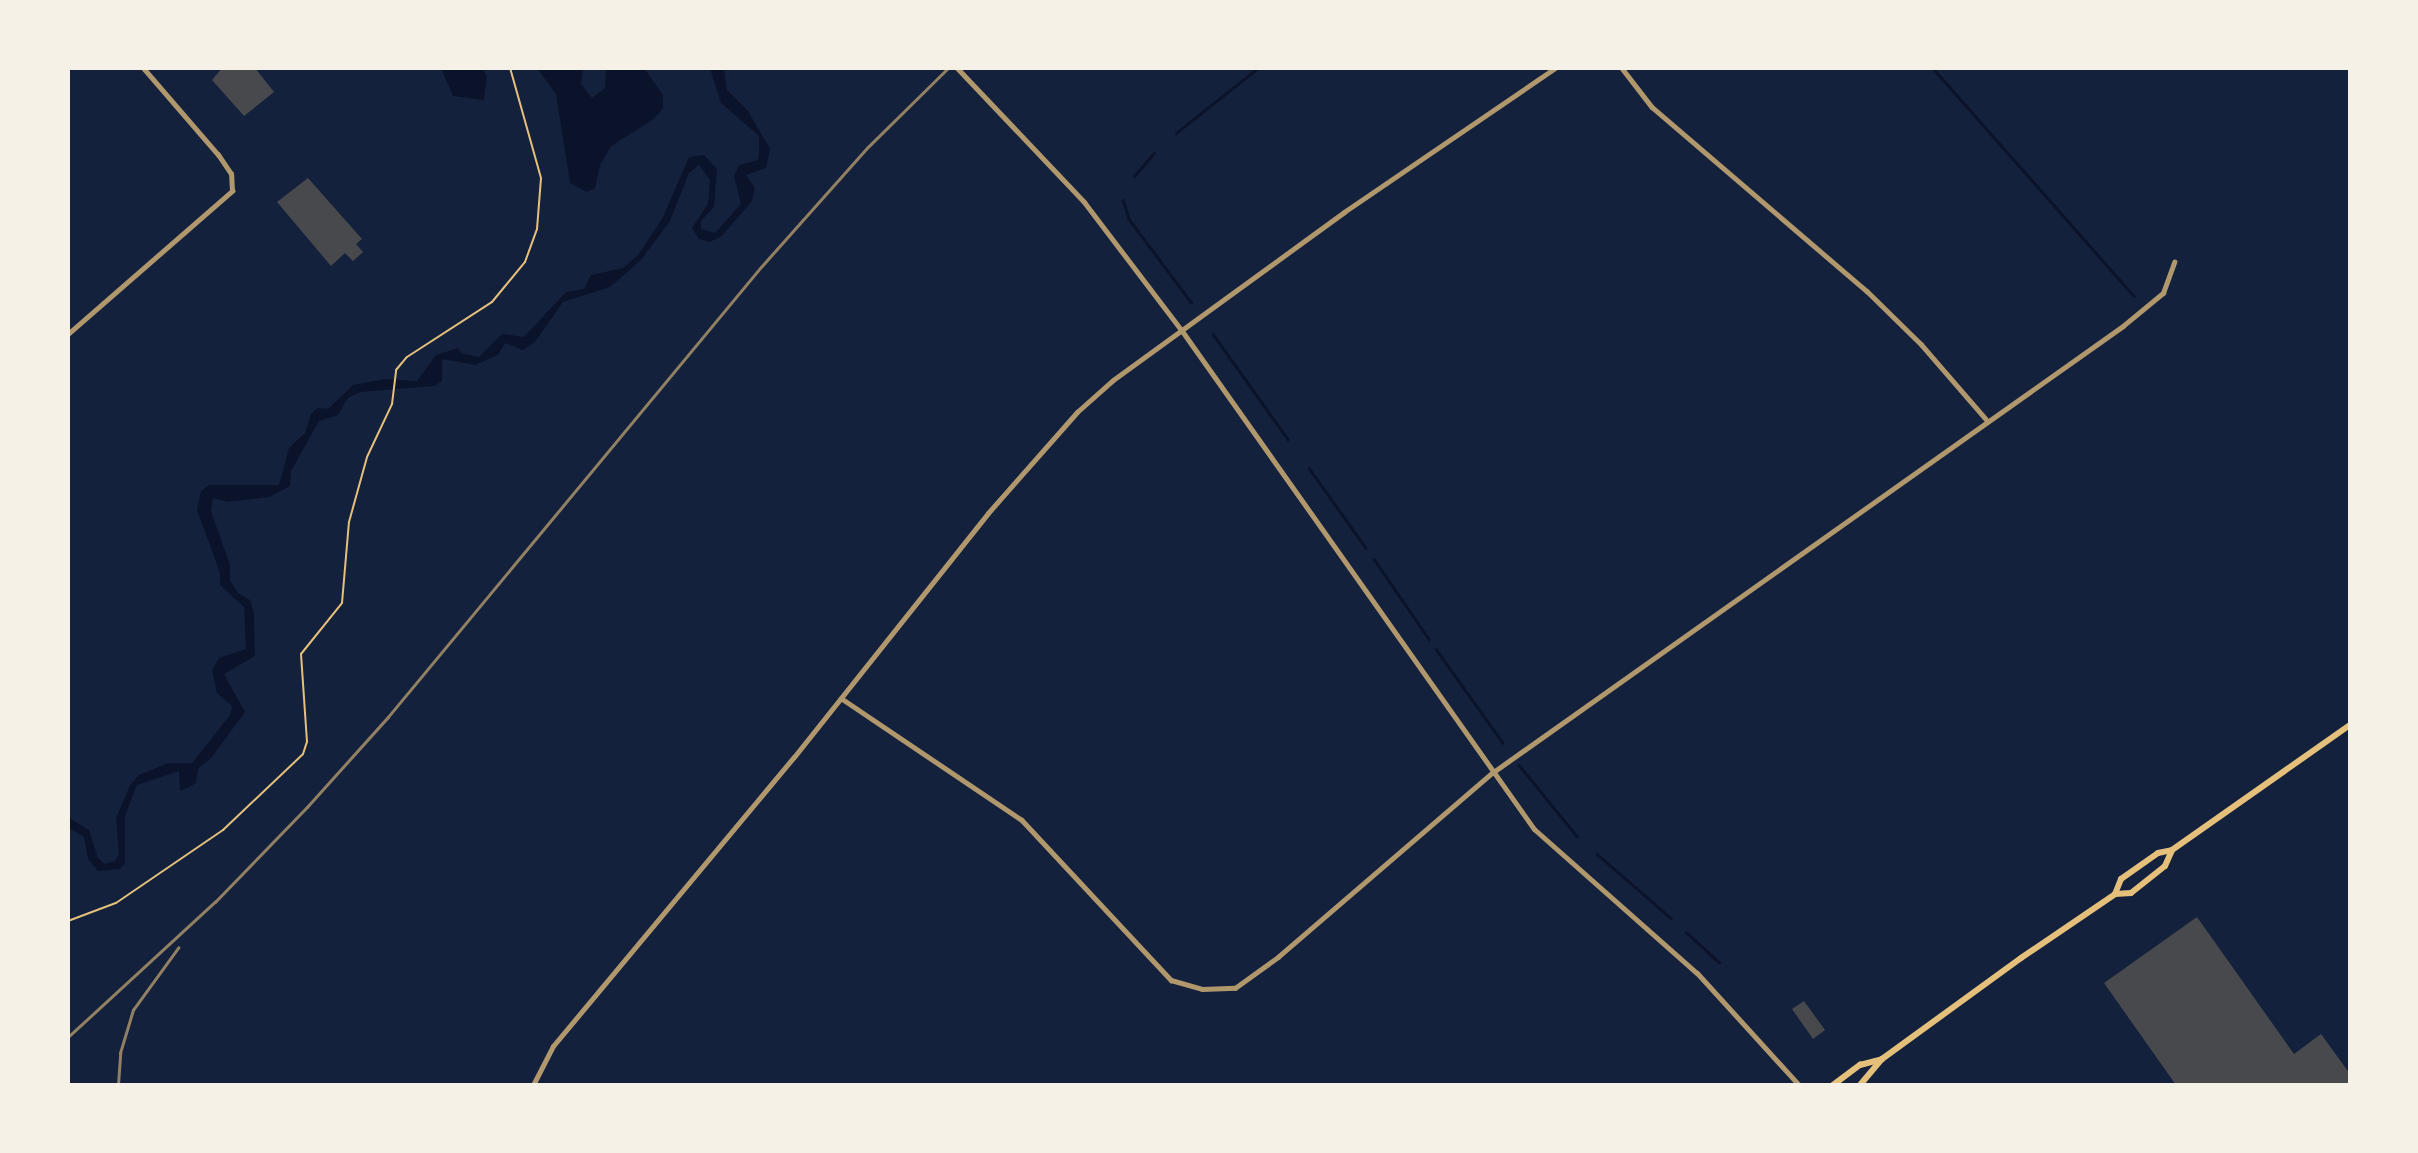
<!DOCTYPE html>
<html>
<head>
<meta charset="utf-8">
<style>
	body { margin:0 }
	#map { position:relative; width:2418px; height:1153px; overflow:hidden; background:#14213d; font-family:Helvetica,sans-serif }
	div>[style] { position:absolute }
	.water>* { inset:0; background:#0b132b }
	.stream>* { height:2.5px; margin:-1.25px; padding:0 1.25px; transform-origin:1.25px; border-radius:1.25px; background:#0b132b }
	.building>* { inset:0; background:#48494c }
	.path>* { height:2px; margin:-1px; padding:0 1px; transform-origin:1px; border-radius:1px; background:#e5c07b }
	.minor>* { height:4.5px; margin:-2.25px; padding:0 2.25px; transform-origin:2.25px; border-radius:2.25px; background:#b1986c }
	.tertiary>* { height:5px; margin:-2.5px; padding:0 2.5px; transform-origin:2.5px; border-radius:2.5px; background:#b1986c }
	.secondary>* { height:6px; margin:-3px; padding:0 3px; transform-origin:3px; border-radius:3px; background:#e5c07b }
	.rail>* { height:2.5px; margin:-1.25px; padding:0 1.25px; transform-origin:1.25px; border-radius:1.25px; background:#918062 }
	span { translate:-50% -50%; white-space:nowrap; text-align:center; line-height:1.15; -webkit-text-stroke:7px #f6f1e7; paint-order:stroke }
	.frame { position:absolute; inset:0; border:70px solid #f6f1e7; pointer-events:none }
</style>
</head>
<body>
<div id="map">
	<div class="water">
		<i style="clip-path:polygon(441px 68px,482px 68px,487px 76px,484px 100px,453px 96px)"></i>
		<i style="clip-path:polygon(537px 68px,583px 68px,581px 84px,592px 98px,605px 88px,606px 68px,644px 68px,663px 95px,663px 108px,654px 119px,611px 146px,600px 165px,595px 188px,587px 192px,570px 183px,556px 94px)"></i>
		<i style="clip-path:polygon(724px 68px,727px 90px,748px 111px,770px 149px,766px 168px,746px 175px,755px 188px,752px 201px,722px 236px,710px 242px,699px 239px,692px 228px,708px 204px,710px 180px,699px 165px,689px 173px,670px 221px,641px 260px,610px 287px,563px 302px,535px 342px,523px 350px,505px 343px,498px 355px,475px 365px,442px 359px,442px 381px,434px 386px,360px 392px,348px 398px,338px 415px,319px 421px,291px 471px,290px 486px,269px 497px,228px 502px,213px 498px,211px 511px,230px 565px,230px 580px,238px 593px,250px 600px,254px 614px,255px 656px,224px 674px,245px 712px,212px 757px,198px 769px,196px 783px,189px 787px,180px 791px,179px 771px,137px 785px,125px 816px,125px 863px,120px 869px,98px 871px,88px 859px,84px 837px,68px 827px,68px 817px,89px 830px,98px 858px,105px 864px,115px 861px,119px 854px,116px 818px,130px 785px,139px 775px,168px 763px,192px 763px,230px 715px,232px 706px,217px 693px,212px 670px,219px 658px,246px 649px,244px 607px,220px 585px,220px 573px,197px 510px,201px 491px,209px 485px,279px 485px,289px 448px,305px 433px,311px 414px,317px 408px,328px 409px,353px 385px,385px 379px,417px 381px,436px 355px,458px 348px,461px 353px,479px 357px,502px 334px,524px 337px,566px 292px,584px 289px,591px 275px,623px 268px,638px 255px,662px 219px,689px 157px,704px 155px,717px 169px,714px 207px,701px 221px,701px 229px,715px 233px,741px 204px,734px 176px,739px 165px,758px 160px,759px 152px,759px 136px,721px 103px,710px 69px)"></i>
	</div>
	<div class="stream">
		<i style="left:1933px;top:68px;width:304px;rotate:48.6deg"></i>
		<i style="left:1176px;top:133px;width:105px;rotate:-38.4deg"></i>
		<i style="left:1134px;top:176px;width:30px;rotate:-49deg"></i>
		<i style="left:1123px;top:200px;width:20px;rotate:72deg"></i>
		<i style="left:1129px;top:219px;width:104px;rotate:53.2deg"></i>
		<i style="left:1213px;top:334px;width:129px;rotate:54.5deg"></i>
		<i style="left:1309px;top:468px;width:98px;rotate:54.5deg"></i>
		<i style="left:1374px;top:559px;width:97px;rotate:55.5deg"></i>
		<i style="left:1436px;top:649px;width:115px;rotate:54.5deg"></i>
		<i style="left:1519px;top:765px;width:92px;rotate:50.8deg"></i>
		<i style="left:1597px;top:854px;width:98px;rotate:40.9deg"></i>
		<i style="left:1686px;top:932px;width:45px;rotate:42.3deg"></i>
	</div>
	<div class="building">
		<i style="clip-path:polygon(222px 68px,255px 68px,274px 92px,244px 116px,212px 80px)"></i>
		<i style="clip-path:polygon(308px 178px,362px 239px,356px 244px,363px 252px,353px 261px,345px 253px,331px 266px,277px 202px)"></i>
		<i style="clip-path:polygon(2197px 917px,2294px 1054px,2321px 1034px,2350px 1074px,2350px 1085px,2176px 1085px,2104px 983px)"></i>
		<i style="clip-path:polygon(1804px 1001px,1825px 1030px,1813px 1039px,1792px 1009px)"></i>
	</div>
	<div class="path">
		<i style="left:68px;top:921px;width:51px;rotate:-20.6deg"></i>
		<i style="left:116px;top:903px;width:130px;rotate:-34.3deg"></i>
		<i style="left:223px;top:830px;width:110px;rotate:-43.5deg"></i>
		<i style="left:303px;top:754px;width:13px;rotate:-72deg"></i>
		<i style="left:307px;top:742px;width:88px;rotate:-93.9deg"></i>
		<i style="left:301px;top:654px;width:65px;rotate:-51.2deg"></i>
		<i style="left:342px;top:603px;width:81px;rotate:-85.1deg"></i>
		<i style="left:349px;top:522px;width:67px;rotate:-74.5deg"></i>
		<i style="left:367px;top:457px;width:59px;rotate:-64.7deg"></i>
		<i style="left:392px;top:404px;width:34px;rotate:-83deg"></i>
		<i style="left:396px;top:370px;width:17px;rotate:-50deg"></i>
		<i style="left:407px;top:357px;width:101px;rotate:-32.9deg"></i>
		<i style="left:492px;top:302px;width:52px;rotate:-50.5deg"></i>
		<i style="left:525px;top:262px;width:35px;rotate:-70deg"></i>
		<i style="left:537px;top:229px;width:51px;rotate:-85.5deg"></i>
		<i style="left:541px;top:178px;width:114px;rotate:-105.7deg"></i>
	</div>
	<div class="minor">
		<i style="left:1622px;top:68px;width:49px;rotate:52.4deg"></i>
		<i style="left:1652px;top:107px;width:283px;rotate:40.6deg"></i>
		<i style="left:1867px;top:291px;width:76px;rotate:44.5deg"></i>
		<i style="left:1921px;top:344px;width:99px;rotate:49.1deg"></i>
		<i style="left:68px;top:334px;width:218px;rotate:-41.1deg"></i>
		<i style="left:232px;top:191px;width:17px;rotate:-93deg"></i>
		<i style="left:231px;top:174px;width:23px;rotate:-124deg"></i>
		<i style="left:218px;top:155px;width:115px;rotate:-130.8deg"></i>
		<i style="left:841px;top:698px;width:218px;rotate:34deg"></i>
		<i style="left:1022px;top:820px;width:219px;rotate:47deg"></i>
		<i style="left:1171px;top:980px;width:32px;rotate:16deg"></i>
		<i style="left:1202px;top:989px;width:33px;rotate:-2deg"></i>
		<i style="left:1235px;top:988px;width:53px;rotate:-35.8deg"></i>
		<i style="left:1278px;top:957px;width:282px;rotate:-40.7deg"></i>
		<i style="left:1492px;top:773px;width:773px;rotate:-35.31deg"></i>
		<i style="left:2123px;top:326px;width:52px;rotate:-39.5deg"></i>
		<i style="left:2163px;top:293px;width:33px;rotate:-70deg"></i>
	</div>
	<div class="tertiary">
		<i style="left:957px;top:68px;width:185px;rotate:46.5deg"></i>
		<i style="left:1084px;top:202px;width:162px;rotate:52.8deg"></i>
		<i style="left:1182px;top:331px;width:610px;rotate:54.75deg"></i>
		<i style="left:1534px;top:829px;width:217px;rotate:41.5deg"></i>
		<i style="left:1697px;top:973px;width:151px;rotate:47.7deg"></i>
		<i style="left:533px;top:1085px;width:44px;rotate:-62.9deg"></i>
		<i style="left:553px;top:1046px;width:376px;rotate:-50.2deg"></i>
		<i style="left:794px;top:757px;width:312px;rotate:-51.5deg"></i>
		<i style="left:988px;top:513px;width:135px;rotate:-48.6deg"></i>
		<i style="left:1077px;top:412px;width:48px;rotate:-41.6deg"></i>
		<i style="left:1113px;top:380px;width:286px;rotate:-36deg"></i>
		<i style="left:1344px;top:212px;width:255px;rotate:-34.3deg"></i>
	</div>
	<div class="secondary">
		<i style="left:2115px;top:894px;width:16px;rotate:-68deg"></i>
		<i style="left:2121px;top:879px;width:45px;rotate:-35.1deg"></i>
		<i style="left:2158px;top:853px;width:14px;rotate:-12deg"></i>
		<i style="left:2172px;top:850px;width:218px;rotate:-35.1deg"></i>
		<i style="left:1833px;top:1085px;width:34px;rotate:-37deg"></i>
		<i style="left:1860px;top:1065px;width:23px;rotate:-15deg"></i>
		<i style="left:1860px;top:1085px;width:34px;rotate:-50deg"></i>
		<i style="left:1882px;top:1059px;width:172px;rotate:-36deg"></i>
		<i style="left:2021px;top:958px;width:114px;rotate:-34.2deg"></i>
		<i style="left:2115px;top:894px;width:16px;rotate:-4deg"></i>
		<i style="left:2131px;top:893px;width:43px;rotate:-38.5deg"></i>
		<i style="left:2165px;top:866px;width:17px;rotate:-66deg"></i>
	</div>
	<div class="rail">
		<i style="left:68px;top:1037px;width:200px;rotate:-42.6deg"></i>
		<i style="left:215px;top:902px;width:132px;rotate:-45.9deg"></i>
		<i style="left:307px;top:807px;width:121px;rotate:-48deg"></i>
		<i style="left:388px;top:717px;width:584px;rotate:-50.35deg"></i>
		<i style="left:761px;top:267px;width:159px;rotate:-48.3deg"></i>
		<i style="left:867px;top:148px;width:114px;rotate:-44.6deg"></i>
		<i style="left:118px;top:1085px;width:32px;rotate:-86deg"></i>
		<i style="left:120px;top:1053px;width:45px;rotate:-73.2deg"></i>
		<i style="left:133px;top:1010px;width:77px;rotate:-54deg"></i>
	</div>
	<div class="frame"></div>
</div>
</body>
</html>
